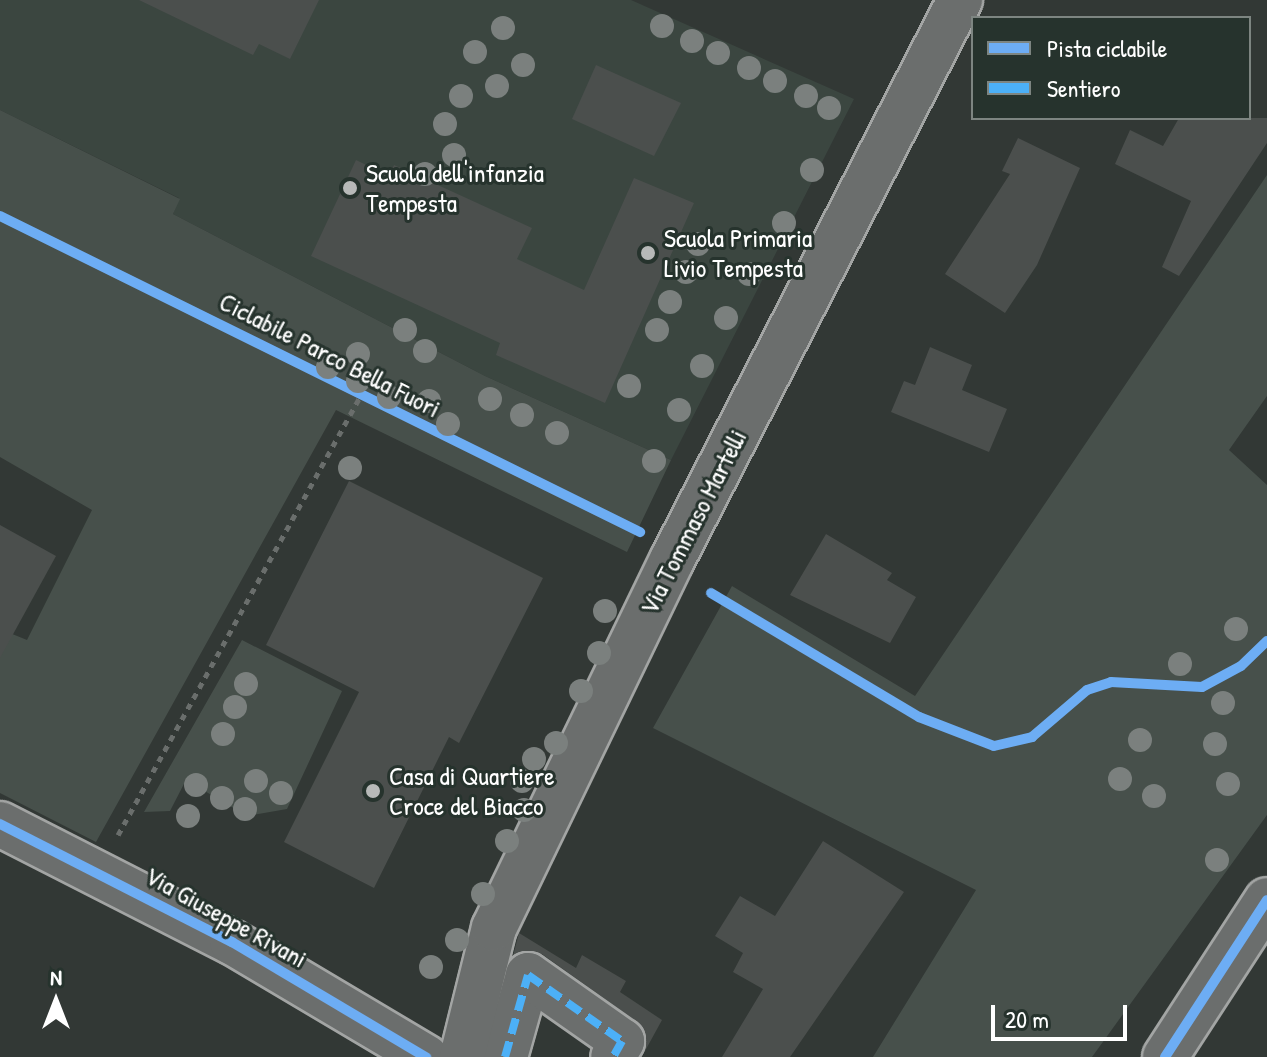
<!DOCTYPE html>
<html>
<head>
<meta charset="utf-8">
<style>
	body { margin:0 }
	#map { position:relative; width:1267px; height:1057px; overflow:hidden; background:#323835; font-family:"Patrick Hand",sans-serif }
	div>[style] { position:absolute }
	.built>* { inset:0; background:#3b4640 }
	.green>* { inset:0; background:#47504b }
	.building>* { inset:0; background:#4b4f4d }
	.path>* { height:5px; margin-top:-2.5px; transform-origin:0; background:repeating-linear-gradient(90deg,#6a6e6c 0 6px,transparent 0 12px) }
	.roads { filter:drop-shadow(2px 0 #a3a5a4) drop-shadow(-2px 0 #a3a5a4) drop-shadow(0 2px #a3a5a4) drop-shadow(0 -2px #a3a5a4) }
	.street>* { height:44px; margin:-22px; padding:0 22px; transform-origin:22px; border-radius:22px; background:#6b6e6d }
	.secondary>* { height:44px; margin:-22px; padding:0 22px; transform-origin:22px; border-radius:22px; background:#6b6e6d }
	.quiet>* { height:8px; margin-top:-4px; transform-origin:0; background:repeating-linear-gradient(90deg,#4cb0f7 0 16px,transparent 0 24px) }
	.cycleway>* { height:10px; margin:-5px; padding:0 5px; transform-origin:5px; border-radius:5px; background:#6dadf4 }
	.trees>* { width:24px; height:24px; margin:-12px; border-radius:50%; background:#7b807e }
	.dots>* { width:22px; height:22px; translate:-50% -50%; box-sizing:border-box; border:4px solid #26332d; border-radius:50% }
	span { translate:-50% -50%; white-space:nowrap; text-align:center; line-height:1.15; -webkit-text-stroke:6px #26332d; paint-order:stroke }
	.poi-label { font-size:26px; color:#fff }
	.left { translate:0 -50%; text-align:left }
	.street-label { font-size:26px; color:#fff }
	.legend { position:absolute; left:971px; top:16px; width:280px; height:104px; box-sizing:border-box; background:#26332d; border:2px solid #7d8581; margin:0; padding:10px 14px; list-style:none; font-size:24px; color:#fff }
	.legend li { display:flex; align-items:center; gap:16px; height:40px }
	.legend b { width:40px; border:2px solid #7d8581 }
	.north { position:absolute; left:16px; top:961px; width:80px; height:80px; -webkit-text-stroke:6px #26332d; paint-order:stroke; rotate:0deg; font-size:22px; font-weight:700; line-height:32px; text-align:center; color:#fff }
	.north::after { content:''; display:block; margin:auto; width:28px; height:36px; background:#fff; clip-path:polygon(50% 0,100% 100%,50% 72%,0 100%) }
	.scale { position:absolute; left:991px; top:1005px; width:136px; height:36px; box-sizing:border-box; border:4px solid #fff; border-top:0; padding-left:10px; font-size:24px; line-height:28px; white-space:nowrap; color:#fff; -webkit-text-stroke:6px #26332d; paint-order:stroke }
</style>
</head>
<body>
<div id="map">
	<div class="built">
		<i style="clip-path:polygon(0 0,631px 0,854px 99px,671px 460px,485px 376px,173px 214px,179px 198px,0 110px)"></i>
	</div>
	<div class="green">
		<i style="clip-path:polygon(0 110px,180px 199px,173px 214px,485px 376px,671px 460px,627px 552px,336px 410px,96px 842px,0 793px,0 629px,27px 640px,92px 510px,0 457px)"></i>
		<i style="clip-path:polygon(1267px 175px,1267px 396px,1229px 450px,1267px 485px,1267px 815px,1092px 1057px,873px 1057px,976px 890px,653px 728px,732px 586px,915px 696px)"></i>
		<i style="clip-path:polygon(242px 640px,342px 691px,287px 809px,247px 816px,186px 780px,170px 811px,144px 812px)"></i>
	</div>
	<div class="building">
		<i style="clip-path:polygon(139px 0,319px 0,290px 59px,259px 44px,253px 55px)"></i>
		<i style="clip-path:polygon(596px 65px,681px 103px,654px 156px,572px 119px)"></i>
		<i style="clip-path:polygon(1179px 118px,1267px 118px,1267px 143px,1179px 276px,1162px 267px,1191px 201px,1115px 164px,1130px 130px,1163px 146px)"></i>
		<i style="clip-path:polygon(1018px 138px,1080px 168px,1037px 265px,1005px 313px,945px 274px,1010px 174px,1002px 171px)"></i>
		<i style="clip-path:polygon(356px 160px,389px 176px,394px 165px,532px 228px,517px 259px,584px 290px,634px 178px,694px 203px,605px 403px,496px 355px,500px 343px,311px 256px)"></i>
		<i style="clip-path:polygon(930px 347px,972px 365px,962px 390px,1007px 409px,989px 452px,891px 412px,904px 381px,915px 385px)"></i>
		<i style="clip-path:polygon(349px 481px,543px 578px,459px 743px,449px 737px,374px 888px,284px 842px,359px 692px,266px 645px)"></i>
		<i style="clip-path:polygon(0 525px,56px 556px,0 658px)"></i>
		<i style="clip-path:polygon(826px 534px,892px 573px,887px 580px,916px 597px,890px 643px,790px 595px)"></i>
		<i style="clip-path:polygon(823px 841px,904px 892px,790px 1057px,722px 1057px,763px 989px,733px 972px,743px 953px,715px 936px,740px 896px,775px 916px)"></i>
		<i style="clip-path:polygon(519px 933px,576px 968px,582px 955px,626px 981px,620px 992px,662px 1020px,645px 1051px,636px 1021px,542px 954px,513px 956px)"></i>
	</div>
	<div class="path">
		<i style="left:118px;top:835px;width:503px;rotate:-61.09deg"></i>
	</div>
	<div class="roads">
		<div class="street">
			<i style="left:0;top:824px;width:260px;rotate:27deg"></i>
			<i style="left:232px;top:942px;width:226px;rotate:30.7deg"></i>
			<i style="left:505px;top:1057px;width:85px;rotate:-74.3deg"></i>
			<i style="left:528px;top:975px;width:115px;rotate:35.1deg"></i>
			<i style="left:622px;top:1041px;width:18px;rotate:119deg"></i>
			<i style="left:1165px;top:1057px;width:187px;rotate:-57deg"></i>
		</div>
		<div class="secondary">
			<i style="left:462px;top:1057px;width:133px;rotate:-76.1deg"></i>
			<i style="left:494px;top:928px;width:409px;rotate:-64.2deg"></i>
			<i style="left:672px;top:560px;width:630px;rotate:-62.78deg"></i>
		</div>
	</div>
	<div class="quiet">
		<i style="left:505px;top:1057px;width:85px;rotate:-74.3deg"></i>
		<i style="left:528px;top:975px;width:115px;rotate:35.1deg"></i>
		<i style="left:622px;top:1041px;width:18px;rotate:119deg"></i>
	</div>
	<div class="cycleway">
		<i style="left:0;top:216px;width:714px;rotate:26.28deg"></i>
		<i style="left:711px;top:593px;width:242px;rotate:30.8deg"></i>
		<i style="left:919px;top:717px;width:80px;rotate:21.1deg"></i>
		<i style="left:994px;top:746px;width:39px;rotate:-13deg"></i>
		<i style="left:1032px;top:737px;width:72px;rotate:-40.5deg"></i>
		<i style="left:1087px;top:690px;width:25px;rotate:-18deg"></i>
		<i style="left:1111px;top:682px;width:91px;rotate:3.1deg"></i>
		<i style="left:1202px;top:687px;width:44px;rotate:-28.3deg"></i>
		<i style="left:1241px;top:666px;width:36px;rotate:-44deg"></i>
		<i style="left:0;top:824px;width:260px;rotate:27deg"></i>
		<i style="left:232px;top:942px;width:226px;rotate:30.7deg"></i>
		<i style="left:1165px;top:1057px;width:187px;rotate:-57deg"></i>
	</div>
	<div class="trees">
		<i style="left:662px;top:26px"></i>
		<i style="left:503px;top:28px"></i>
		<i style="left:692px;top:41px"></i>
		<i style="left:475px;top:52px"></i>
		<i style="left:718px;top:53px"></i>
		<i style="left:523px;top:65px"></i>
		<i style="left:749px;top:68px"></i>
		<i style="left:775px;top:81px"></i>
		<i style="left:497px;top:86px"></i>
		<i style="left:461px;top:96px"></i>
		<i style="left:806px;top:96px"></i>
		<i style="left:829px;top:108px"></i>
		<i style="left:445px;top:124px"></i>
		<i style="left:454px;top:155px"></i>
		<i style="left:812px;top:170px"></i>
		<i style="left:425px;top:174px"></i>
		<i style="left:784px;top:223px"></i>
		<i style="left:698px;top:244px"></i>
		<i style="left:686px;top:272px"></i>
		<i style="left:749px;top:274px"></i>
		<i style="left:670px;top:302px"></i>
		<i style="left:726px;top:318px"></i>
		<i style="left:405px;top:330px"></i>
		<i style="left:657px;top:330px"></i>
		<i style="left:425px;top:351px"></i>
		<i style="left:358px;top:354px"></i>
		<i style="left:702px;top:366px"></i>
		<i style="left:328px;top:367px"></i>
		<i style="left:358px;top:381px"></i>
		<i style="left:629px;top:386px"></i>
		<i style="left:389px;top:397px"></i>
		<i style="left:490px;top:399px"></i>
		<i style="left:429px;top:401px"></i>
		<i style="left:679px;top:410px"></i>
		<i style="left:522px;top:415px"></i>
		<i style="left:448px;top:424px"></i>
		<i style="left:557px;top:433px"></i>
		<i style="left:654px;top:461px"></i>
		<i style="left:350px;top:468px"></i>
		<i style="left:605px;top:611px"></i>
		<i style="left:1236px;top:629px"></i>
		<i style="left:599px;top:653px"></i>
		<i style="left:1180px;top:664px"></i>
		<i style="left:246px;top:684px"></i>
		<i style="left:581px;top:691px"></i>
		<i style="left:1223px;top:703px"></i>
		<i style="left:235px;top:707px"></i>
		<i style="left:223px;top:734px"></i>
		<i style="left:1140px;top:740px"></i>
		<i style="left:556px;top:743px"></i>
		<i style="left:1215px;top:744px"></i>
		<i style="left:534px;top:759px"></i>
		<i style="left:1120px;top:779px"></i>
		<i style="left:256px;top:781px"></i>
		<i style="left:522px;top:781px"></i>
		<i style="left:1228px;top:784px"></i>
		<i style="left:196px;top:785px"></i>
		<i style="left:281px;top:793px"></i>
		<i style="left:1154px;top:796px"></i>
		<i style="left:222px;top:798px"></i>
		<i style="left:245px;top:809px"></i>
		<i style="left:524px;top:810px"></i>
		<i style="left:188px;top:816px"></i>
		<i style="left:507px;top:841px"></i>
		<i style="left:1217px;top:860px"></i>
		<i style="left:483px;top:894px"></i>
		<i style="left:457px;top:940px"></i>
		<i style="left:431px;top:967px"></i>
	</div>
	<div class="dots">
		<i style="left:350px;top:188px;background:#b7b9b8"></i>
		<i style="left:648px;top:253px;background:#b7b9b8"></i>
		<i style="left:373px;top:791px;background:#b7b9b8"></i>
	</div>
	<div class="poi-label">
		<span class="left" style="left:366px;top:188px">Scuola dell'infanzia<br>Tempesta</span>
		<span class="left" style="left:664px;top:253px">Scuola Primaria<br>Livio Tempesta</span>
		<span class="left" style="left:389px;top:791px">Casa di Quartiere<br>Croce del Biacco</span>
	</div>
	<div class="street-label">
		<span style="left:330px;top:355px;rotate:27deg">Ciclabile Parco Bella Fuori</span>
		<span style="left:693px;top:522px;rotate:-63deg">Via Tommaso Martelli</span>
		<span style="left:226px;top:917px;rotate:29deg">Via Giuseppe Rivani</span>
	</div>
	<ul class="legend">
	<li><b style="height:10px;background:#6dadf4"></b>Pista ciclabile</li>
	<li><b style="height:10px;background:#4cb0f7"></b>Sentiero</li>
	</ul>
	<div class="north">N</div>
	<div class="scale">20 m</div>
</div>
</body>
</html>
